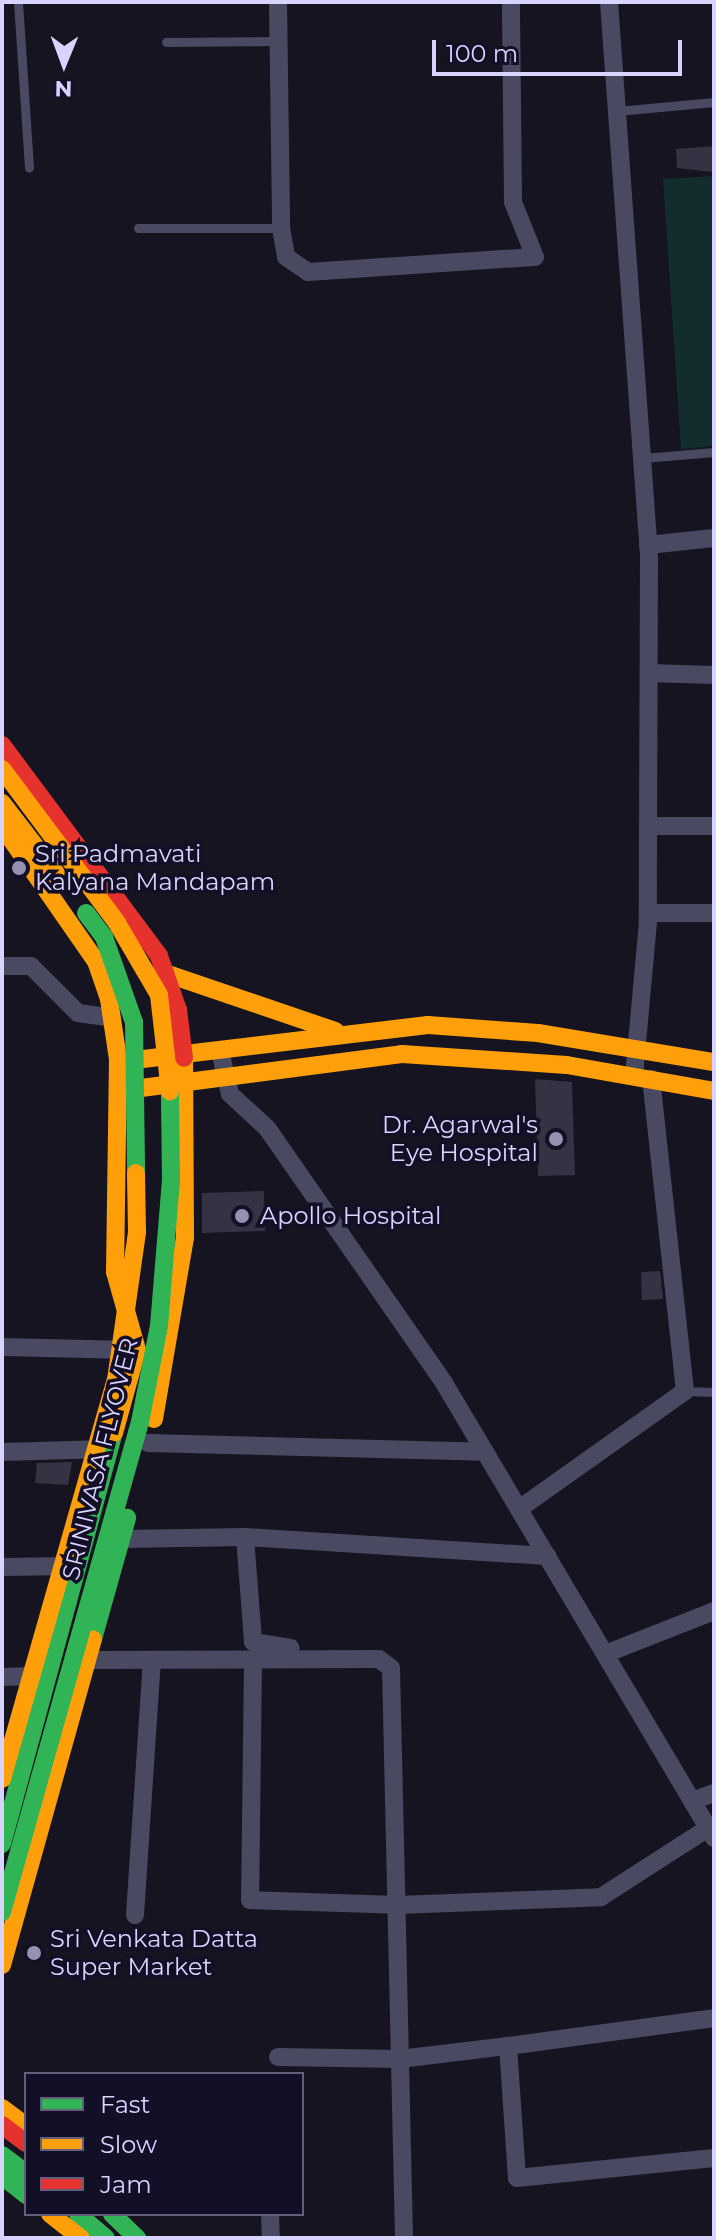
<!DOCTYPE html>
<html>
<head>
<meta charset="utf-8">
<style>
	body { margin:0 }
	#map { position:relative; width:716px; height:2240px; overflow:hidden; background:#161421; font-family:Montserrat,sans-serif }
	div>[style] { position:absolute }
	.green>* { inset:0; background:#132c2d }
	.building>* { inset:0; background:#343243 }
	.lane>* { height:9px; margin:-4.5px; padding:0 4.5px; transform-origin:4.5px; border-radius:4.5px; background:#4a4962 }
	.street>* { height:18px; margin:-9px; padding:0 9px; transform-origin:9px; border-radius:9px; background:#4a4962 }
	.fast>* { height:18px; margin:-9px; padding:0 9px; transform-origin:9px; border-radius:9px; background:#30b455 }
	.slow>* { height:18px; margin:-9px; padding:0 9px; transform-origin:9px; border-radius:9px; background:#ff9f0a }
	.jam>* { height:18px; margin:-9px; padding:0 9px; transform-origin:9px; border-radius:9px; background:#e5322d }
	.fast-bridge>* { height:18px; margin:-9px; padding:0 9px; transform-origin:9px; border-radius:9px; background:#30b455 }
	.slow-bridge>* { height:18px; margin:-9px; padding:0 9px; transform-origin:9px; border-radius:9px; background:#ff9f0a }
	.dots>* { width:22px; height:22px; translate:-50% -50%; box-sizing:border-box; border:4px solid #130f26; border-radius:50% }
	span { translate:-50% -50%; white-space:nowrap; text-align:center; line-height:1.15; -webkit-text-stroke:7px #130f26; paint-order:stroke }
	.poi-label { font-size:24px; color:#d9d4ff }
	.left { translate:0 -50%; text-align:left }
	.right { translate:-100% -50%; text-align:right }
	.street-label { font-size:24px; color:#d9d4ff }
	.frame { position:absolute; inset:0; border:4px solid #d9d4ff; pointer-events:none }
	.legend { position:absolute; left:24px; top:2072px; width:280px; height:144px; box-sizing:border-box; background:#130f26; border:2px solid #625e7d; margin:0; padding:10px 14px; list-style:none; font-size:24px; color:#d9d4ff }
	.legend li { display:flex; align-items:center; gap:16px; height:40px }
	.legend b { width:40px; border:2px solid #625e7d }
	.north { position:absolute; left:24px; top:24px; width:80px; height:80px; -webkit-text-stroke:6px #130f26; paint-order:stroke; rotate:181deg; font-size:22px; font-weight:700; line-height:32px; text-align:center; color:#d9d4ff }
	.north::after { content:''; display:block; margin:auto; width:28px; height:36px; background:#d9d4ff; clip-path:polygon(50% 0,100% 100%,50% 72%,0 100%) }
	.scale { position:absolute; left:432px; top:40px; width:250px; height:36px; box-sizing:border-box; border:4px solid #d9d4ff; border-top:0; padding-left:10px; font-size:24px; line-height:28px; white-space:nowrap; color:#d9d4ff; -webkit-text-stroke:6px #130f26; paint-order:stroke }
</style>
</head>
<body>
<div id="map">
	<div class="green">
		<i style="clip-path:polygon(714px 176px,714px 446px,681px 449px,663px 179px)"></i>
	</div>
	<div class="building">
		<i style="clip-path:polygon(714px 146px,714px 172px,677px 168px,676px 149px)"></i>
		<i style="clip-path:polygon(535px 1079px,572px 1082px,575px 1175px,538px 1176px)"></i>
		<i style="clip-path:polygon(264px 1191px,265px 1231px,202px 1233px,202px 1193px)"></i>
		<i style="clip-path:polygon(660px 1271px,663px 1299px,642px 1300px,641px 1272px)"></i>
		<i style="clip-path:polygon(72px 1462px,68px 1485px,35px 1483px,37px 1463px)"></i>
	</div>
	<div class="lane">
		<i style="left:18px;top:2px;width:166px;rotate:86.2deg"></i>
		<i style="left:166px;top:42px;width:112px;rotate:-0.5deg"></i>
		<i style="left:617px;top:111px;width:97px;rotate:-5.3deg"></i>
		<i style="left:138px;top:228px;width:143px"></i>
		<i style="left:643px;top:458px;width:71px;rotate:-4.8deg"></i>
		<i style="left:685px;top:1391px;width:29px;rotate:2deg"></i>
	</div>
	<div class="street">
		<i style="left:278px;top:2px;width:226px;rotate:89.2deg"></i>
		<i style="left:281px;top:228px;width:29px;rotate:80deg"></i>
		<i style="left:286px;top:257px;width:27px;rotate:34deg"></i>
		<i style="left:308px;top:272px;width:227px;rotate:-3.8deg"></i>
		<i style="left:535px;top:257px;width:59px;rotate:-111.8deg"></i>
		<i style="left:513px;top:202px;width:200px;rotate:-90.6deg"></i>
		<i style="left:609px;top:2px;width:553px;rotate:85.86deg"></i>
		<i style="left:649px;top:554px;width:368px;rotate:90.2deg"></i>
		<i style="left:648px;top:922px;width:155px;rotate:95.2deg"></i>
		<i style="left:648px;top:545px;width:66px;rotate:-6.1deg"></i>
		<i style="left:649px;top:673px;width:65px;rotate:1.8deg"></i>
		<i style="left:649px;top:826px;width:65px"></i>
		<i style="left:648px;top:913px;width:66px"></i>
		<i style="left:2px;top:966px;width:29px"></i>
		<i style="left:31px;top:966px;width:66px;rotate:45deg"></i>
		<i style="left:78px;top:1013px;width:34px;rotate:8deg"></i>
		<i style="left:220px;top:1051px;width:44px;rotate:76.9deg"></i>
		<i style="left:230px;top:1094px;width:50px;rotate:42.6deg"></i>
		<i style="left:267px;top:1128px;width:310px;rotate:55.2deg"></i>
		<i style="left:444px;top:1383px;width:529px;rotate:59.31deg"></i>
		<i style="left:2px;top:1347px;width:128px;rotate:1.3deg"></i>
		<i style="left:148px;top:1443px;width:337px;rotate:1.5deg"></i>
		<i style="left:2px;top:1452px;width:104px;rotate:-1.7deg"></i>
		<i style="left:519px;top:1509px;width:204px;rotate:-35.4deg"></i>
		<i style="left:685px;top:1391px;width:314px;rotate:-96.2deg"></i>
		<i style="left:245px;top:1537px;width:105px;rotate:85.6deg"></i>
		<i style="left:253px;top:1642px;width:38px;rotate:9deg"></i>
		<i style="left:122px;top:1539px;width:123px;rotate:-0.9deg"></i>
		<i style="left:245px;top:1537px;width:303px;rotate:3.6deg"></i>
		<i style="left:2px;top:1567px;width:67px;rotate:-0.9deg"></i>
		<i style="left:605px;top:1654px;width:117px;rotate:-21.5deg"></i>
		<i style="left:88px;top:1660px;width:291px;rotate:-0.2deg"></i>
		<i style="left:379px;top:1659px;width:15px;rotate:37deg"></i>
		<i style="left:391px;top:1668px;width:570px;rotate:88.69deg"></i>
		<i style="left:253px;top:1661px;width:239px;rotate:90.7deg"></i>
		<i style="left:250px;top:1900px;width:147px;rotate:1.9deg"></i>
		<i style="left:397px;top:1905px;width:204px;rotate:-2.2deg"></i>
		<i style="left:601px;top:1897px;width:127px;rotate:-32.8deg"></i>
		<i style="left:2px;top:1677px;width:37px;rotate:-2deg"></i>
		<i style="left:692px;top:1801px;width:23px;rotate:-20deg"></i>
		<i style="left:135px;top:1915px;width:255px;rotate:-86.2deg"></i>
		<i style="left:508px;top:2046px;width:208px;rotate:-7.7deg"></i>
		<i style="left:278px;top:2057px;width:122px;rotate:0.9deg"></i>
		<i style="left:400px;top:2059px;width:109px;rotate:-6.9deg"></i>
		<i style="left:508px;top:2046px;width:132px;rotate:86.1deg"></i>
		<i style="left:517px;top:2178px;width:198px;rotate:-5.8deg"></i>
		<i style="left:270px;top:2214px;width:24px;rotate:88deg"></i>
	</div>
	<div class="fast">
		<i style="left:93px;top:1639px;width:126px;rotate:-74.3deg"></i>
		<i style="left:2px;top:1844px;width:426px;rotate:-74.8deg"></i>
		<i style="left:2px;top:2155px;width:30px;rotate:37deg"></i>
		<i style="left:2px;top:2176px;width:31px;rotate:38deg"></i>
		<i style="left:78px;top:2214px;width:37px;rotate:41deg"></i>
		<i style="left:112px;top:2214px;width:35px;rotate:44deg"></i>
	</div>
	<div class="slow">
		<i style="left:2px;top:826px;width:165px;rotate:55.2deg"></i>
		<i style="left:96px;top:961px;width:40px;rotate:71.1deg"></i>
		<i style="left:109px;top:999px;width:61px;rotate:81.5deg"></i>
		<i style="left:118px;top:1059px;width:213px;rotate:90.8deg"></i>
		<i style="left:115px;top:1272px;width:81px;rotate:74.2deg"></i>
		<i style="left:137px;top:1350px;width:86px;rotate:105.5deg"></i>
		<i style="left:165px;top:973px;width:180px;rotate:18.8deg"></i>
		<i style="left:118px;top:1062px;width:312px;rotate:-6.8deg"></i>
		<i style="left:428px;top:1025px;width:110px;rotate:4.2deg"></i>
		<i style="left:538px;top:1033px;width:178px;rotate:9.4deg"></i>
		<i style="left:118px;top:1091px;width:286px;rotate:-7.4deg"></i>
		<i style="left:402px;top:1054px;width:165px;rotate:3.8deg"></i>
		<i style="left:567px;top:1065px;width:149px;rotate:10deg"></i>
		<i style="left:154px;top:1419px;width:184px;rotate:-80.3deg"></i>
		<i style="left:185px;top:1238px;width:180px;rotate:-90.3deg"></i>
		<i style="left:2px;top:1965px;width:338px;rotate:-74.4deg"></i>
		<i style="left:2px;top:2108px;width:30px;rotate:37deg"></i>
		<i style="left:50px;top:2214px;width:39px;rotate:38deg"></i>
	</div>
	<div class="jam">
		<i style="left:2px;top:745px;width:263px;rotate:53.3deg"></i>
		<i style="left:159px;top:956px;width:57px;rotate:70.6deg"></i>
		<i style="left:178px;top:1010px;width:48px;rotate:82.9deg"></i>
		<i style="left:2px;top:2125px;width:30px;rotate:37deg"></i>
	</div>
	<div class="fast-bridge">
		<i style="left:86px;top:913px;width:30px;rotate:53deg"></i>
		<i style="left:104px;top:937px;width:90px;rotate:70.6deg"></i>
		<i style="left:134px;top:1022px;width:151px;rotate:89.2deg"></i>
		<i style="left:2px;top:1912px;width:509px;rotate:-74.27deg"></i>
		<i style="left:140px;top:1422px;width:98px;rotate:-78.8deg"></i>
		<i style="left:159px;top:1326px;width:147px;rotate:-85.3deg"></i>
		<i style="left:171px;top:1179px;width:88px;rotate:-90.7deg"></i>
	</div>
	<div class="slow-bridge">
		<i style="left:2px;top:769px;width:192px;rotate:53.2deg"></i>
		<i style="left:117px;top:923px;width:83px;rotate:59.7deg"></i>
		<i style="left:159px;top:995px;width:97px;rotate:83.5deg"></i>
		<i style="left:2px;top:803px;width:88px;rotate:52.4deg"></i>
		<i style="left:2px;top:1779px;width:415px;rotate:-74.1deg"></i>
		<i style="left:116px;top:1380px;width:149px;rotate:-81.9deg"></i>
		<i style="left:137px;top:1232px;width:59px;rotate:-91deg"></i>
	</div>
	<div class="dots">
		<i style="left:19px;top:868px;background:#9591b1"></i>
		<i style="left:556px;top:1139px;background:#9591b1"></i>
		<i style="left:242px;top:1216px;background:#9591b1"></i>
		<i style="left:34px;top:1953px;background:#9591b1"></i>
	</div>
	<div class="poi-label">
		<span class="left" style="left:35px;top:868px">Sri Padmavati<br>Kalyana Mandapam</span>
		<span class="right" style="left:538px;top:1139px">Dr. Agarwal's<br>Eye Hospital</span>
		<span class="left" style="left:260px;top:1216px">Apollo Hospital</span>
		<span class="left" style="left:50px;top:1953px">Sri Venkata Datta<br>Super Market</span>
	</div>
	<div class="street-label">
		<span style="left:100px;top:1459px;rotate:-76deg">SRINIVASA FLYOVER</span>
	</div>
	<div class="frame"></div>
	<ul class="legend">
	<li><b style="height:10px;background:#30b455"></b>Fast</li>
	<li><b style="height:10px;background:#ff9f0a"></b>Slow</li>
	<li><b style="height:10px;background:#e5322d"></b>Jam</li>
	</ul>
	<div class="north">N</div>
	<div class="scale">100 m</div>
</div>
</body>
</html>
